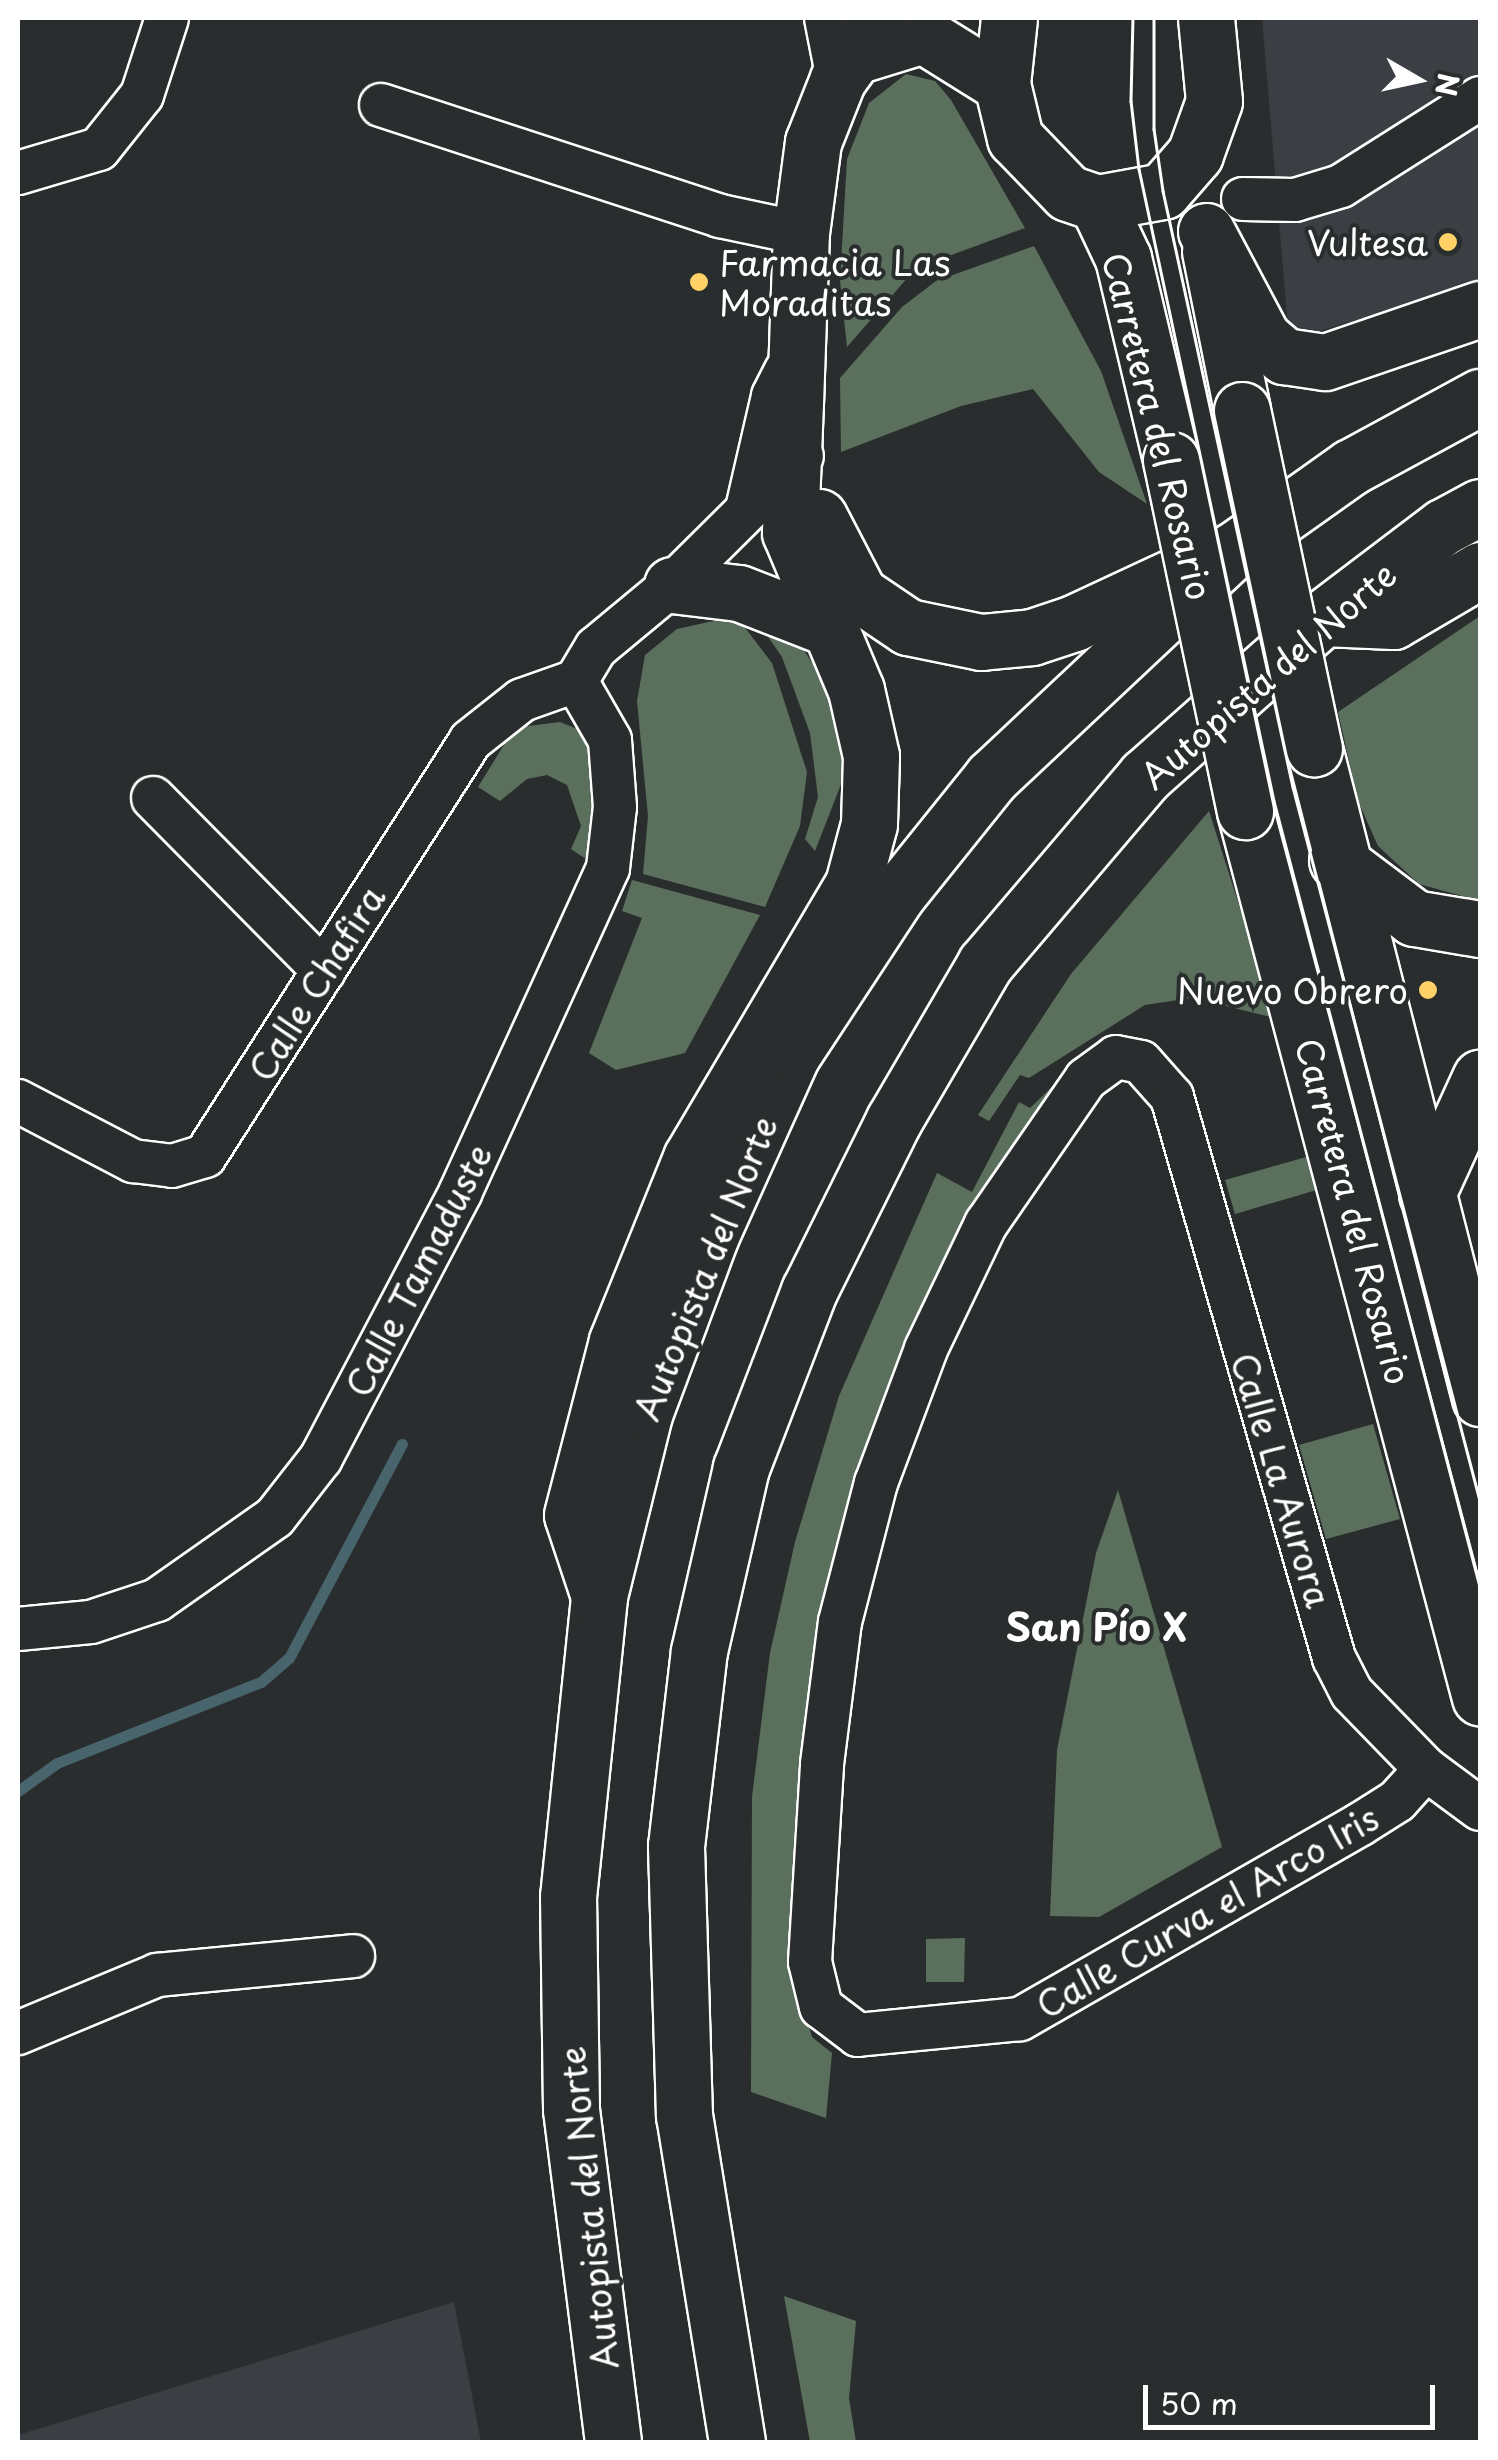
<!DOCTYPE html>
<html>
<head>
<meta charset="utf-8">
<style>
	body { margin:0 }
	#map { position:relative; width:1498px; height:2460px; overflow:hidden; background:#2a2d2e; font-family:"Playpen Sans",sans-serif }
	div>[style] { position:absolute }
	.built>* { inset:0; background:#3b3e43 }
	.green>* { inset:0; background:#5a705c }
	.stream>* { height:11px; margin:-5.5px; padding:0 5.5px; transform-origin:5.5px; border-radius:5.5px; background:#48646c }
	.roads { filter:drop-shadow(2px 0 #fff) drop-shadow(-2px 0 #fff) drop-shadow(0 2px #fff) drop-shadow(0 -2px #fff) }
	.minor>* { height:42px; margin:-21px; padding:0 21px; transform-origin:21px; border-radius:21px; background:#2a2d2e }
	.secondary>* { height:55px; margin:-27.5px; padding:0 27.5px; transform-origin:27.5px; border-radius:27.5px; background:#2a2d2e }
	.motorway>* { height:55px; margin:-27.5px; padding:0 27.5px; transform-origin:27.5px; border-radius:27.5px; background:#2a2d2e }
	.tram>* { height:2.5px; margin:-1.25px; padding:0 1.25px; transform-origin:1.25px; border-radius:1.25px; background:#fff }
	.bridges { filter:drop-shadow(2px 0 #fff) drop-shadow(-2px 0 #fff) drop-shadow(0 2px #fff) drop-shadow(0 -2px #fff) }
	.secondary-bridge>* { height:55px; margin:-27.5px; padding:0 27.5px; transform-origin:27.5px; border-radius:27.5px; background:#2a2d2e }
	.dots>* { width:28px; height:28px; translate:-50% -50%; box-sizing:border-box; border:5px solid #2a2d2e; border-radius:50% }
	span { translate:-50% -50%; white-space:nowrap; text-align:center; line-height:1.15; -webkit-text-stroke:8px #2a2d2e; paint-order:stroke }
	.poi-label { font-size:35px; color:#fff }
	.right { translate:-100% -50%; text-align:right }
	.left { translate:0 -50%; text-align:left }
	.street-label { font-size:35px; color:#fff }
	.neighbourhood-label { font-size:38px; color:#fff; font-weight:700 }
	.frame { position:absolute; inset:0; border:20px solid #fff; pointer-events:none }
	.north { position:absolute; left:1368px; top:30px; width:100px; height:100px; -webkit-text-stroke:8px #2a2d2e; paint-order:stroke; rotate:99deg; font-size:28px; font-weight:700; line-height:40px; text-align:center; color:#fff }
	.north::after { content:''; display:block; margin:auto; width:35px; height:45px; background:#fff; clip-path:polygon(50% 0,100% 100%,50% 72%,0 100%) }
	.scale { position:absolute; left:1143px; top:2385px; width:292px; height:45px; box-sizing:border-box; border:5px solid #fff; border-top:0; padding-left:12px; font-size:30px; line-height:35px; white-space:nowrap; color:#fff; -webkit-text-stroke:8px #2a2d2e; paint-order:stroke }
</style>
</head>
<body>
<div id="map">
	<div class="built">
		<i style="clip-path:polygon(1262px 18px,1480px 18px,1480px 283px,1289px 340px)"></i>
		<i style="clip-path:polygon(454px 2302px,481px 2442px,18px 2442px,18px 2435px)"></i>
	</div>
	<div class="green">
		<i style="clip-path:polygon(906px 74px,935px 81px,951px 100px,1025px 228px,916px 268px,847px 347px,840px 281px,847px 159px,869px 103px)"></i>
		<i style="clip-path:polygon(1034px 246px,1101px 371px,1147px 504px,1099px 472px,1033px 389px,961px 406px,841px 452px,840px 378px,902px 307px,936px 281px)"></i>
		<i style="clip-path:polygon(753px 615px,786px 624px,830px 689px,845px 774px,815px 851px,805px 839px,818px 797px,810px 733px,782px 657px)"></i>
		<i style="clip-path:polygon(736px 616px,772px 663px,807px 772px,800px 826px,765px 907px,643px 874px,648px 816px,637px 701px,645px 655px,677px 629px)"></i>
		<i style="clip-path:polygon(1480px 616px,1480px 901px,1419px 884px,1378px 846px,1358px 801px,1338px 712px)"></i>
		<i style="clip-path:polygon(560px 722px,595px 736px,601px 750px,592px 863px,571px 849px,581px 826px,567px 785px,547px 775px,527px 779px,500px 801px,478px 787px,510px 735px,520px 727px)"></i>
		<i style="clip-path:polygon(1209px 811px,1275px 1018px,1192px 998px,1145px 1005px,1029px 1078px,1020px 1075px,989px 1121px,978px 1115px,1071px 974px)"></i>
		<i style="clip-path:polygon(632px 880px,760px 915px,685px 1053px,616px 1070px,589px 1053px,642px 918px,622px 911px)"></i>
		<i style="clip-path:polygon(1061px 1078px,901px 1372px,798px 1989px,812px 2037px,832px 2053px,826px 2118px,751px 2092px,752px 1797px,770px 1653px,795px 1542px,839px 1396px,937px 1173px,972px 1192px,1019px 1102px,1030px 1108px)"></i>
		<i style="clip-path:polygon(1310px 1156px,1320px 1189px,1235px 1214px,1225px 1180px)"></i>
		<i style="clip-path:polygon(1373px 1424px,1400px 1519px,1326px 1539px,1299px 1445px)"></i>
		<i style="clip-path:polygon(1118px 1490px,1222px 1847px,1099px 1917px,1050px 1916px,1057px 1750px,1096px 1553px)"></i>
		<i style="clip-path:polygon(965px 1938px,964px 1982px,926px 1982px,926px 1939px)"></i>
		<i style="clip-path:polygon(784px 2296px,856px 2321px,849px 2398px,856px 2442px,810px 2442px)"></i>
	</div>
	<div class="stream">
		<i style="left:18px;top:1791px;width:48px;rotate:-35.7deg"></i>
		<i style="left:57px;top:1763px;width:219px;rotate:-21.7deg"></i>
		<i style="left:261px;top:1682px;width:37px;rotate:-41deg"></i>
		<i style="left:289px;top:1658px;width:242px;rotate:-62.2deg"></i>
	</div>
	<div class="roads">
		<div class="minor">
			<i style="left:826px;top:18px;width:62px;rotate:78.9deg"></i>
			<i style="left:381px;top:105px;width:357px;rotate:18.1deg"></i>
			<i style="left:720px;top:216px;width:83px;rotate:11.9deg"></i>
			<i style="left:18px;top:173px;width:84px;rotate:-16.5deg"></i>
			<i style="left:99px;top:149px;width:69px;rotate:-51.5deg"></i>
			<i style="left:142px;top:95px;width:81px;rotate:-72deg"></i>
			<i style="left:1243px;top:199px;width:52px;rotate:1.1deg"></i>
			<i style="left:1295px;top:200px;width:48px;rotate:-16.9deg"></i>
			<i style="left:1341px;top:186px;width:165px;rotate:-32.3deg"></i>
			<i style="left:747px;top:509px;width:116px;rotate:-77deg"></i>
			<i style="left:773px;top:396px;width:28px;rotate:-63deg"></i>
			<i style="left:576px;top:681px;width:39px;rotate:-59deg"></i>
			<i style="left:596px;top:648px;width:99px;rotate:-39.7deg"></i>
			<i style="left:672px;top:585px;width:183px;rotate:-44.8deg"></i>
			<i style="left:153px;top:798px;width:243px;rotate:45.3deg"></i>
			<i style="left:18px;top:1101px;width:130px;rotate:27.6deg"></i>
			<i style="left:133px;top:1161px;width:39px;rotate:7deg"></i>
			<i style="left:172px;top:1166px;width:34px;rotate:-17deg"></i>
			<i style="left:205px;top:1156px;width:492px;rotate:-57.4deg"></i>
			<i style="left:470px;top:741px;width:66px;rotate:-38.3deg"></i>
			<i style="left:522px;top:700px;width:57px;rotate:-19.4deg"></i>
			<i style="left:18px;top:1629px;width:73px;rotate:-5.5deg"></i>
			<i style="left:91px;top:1622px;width:70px;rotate:-18.4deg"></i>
			<i style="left:157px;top:1600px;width:144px;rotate:-35.1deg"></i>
			<i style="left:275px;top:1517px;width:75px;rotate:-52.1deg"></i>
			<i style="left:321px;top:1458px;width:299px;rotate:-62.3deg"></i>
			<i style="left:460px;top:1193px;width:357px;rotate:-65.5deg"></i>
			<i style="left:608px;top:868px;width:61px;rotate:-83.5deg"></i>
			<i style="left:615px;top:807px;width:67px;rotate:-94.3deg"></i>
			<i style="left:610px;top:740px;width:68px;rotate:-120deg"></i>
			<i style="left:1426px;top:1769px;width:43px;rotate:132.2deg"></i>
			<i style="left:1397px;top:1801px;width:45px;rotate:147.7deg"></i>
			<i style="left:1359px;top:1825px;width:391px;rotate:150.2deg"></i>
			<i style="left:1020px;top:2019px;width:163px;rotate:174.4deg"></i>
			<i style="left:858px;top:2035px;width:46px;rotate:-142.9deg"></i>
			<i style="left:821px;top:2007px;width:46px;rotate:-103.7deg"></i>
			<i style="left:810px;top:1962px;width:198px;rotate:-86.5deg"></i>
			<i style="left:822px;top:1764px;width:143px;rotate:-82.8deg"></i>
			<i style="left:840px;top:1622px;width:144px;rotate:-75.5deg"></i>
			<i style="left:876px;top:1483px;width:143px;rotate:-69.5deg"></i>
			<i style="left:926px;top:1349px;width:139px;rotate:-64.4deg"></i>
			<i style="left:986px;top:1224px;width:176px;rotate:-55.4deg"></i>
			<i style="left:1086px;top:1079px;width:37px;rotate:-36deg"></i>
			<i style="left:1116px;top:1057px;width:25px;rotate:11deg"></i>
			<i style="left:1141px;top:1062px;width:47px;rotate:48.5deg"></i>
			<i style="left:1172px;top:1097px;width:584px;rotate:73.89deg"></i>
			<i style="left:1334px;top:1658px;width:39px;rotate:63deg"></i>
			<i style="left:1352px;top:1693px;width:106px;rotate:45.8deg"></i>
			<i style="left:1426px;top:1769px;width:67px;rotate:36.5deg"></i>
			<i style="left:18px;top:2033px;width:151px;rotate:-22.6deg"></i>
			<i style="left:157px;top:1975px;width:197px;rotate:-5.5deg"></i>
		</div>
		<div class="secondary">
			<i style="left:1009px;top:18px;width:66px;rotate:96.1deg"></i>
			<i style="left:1002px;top:84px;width:56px;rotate:76.5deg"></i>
			<i style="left:1015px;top:138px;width:76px;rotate:46.1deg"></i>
			<i style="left:1068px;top:193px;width:31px;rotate:19deg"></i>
			<i style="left:1097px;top:203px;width:67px;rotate:-10.3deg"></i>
			<i style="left:1163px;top:191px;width:49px;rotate:-49.1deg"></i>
			<i style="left:1195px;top:154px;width:56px;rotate:-70.3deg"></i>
			<i style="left:1214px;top:101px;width:83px;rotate:-95.5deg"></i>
			<i style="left:852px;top:57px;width:74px;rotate:-17.2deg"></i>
			<i style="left:923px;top:35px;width:93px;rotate:31.8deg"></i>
			<i style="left:1097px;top:203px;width:61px;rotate:64.7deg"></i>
			<i style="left:1123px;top:258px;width:208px;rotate:76.6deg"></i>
			<i style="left:1210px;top:251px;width:162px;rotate:78.6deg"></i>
			<i style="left:795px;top:403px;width:170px;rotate:-88deg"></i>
			<i style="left:801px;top:233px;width:92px;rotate:-82.5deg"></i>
			<i style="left:813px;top:142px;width:68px;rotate:-68.4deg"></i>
			<i style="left:838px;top:79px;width:75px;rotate:-54.2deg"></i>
			<i style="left:1314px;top:748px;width:671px;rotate:75.67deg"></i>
			<i style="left:1245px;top:811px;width:917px;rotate:75.15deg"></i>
			<i style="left:1337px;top:860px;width:96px;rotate:37deg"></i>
			<i style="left:1414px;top:918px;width:67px;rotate:9.5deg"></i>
			<i style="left:1427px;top:1194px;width:128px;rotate:-65.4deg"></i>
		</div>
		<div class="motorway">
			<i style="left:1206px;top:231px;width:121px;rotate:62deg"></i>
			<i style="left:1263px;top:338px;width:28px;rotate:41deg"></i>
			<i style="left:1284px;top:356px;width:41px;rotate:8.3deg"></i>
			<i style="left:1325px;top:362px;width:164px;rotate:-18.9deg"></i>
			<i style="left:819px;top:517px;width:87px;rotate:62.5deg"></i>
			<i style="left:859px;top:594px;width:59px;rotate:34deg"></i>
			<i style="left:908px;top:627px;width:75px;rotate:11.6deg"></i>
			<i style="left:981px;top:642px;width:51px;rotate:-5.6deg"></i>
			<i style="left:1032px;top:637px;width:44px;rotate:-18.4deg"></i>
			<i style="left:1074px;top:623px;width:128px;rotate:-25deg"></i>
			<i style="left:672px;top:585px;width:67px;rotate:6.8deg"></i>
			<i style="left:739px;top:593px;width:97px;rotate:21.3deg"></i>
			<i style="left:1323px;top:618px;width:70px;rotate:2.5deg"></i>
			<i style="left:1393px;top:621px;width:101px;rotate:-30.4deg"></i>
			<i style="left:599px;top:1596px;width:85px;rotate:-108.4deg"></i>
			<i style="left:572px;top:1515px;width:180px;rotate:-75.5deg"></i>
			<i style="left:617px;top:1341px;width:197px;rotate:-68deg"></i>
			<i style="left:691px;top:1158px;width:318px;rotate:-59.4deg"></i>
			<i style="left:853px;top:884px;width:62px;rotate:-75.1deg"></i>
			<i style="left:869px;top:824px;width:68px;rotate:-88.3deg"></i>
			<i style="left:871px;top:756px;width:68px;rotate:-102.8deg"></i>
			<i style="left:856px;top:690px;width:171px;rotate:-112.7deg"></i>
			<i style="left:790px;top:532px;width:129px;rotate:-87.8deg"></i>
			<i style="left:613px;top:2442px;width:336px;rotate:-97.2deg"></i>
			<i style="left:571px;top:2109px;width:212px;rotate:-90.8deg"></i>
			<i style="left:568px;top:1897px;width:303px;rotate:-84.1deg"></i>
			<i style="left:599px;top:1596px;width:187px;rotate:-76.1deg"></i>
			<i style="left:644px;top:1414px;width:191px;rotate:-69.5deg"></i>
			<i style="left:711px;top:1235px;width:197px;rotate:-65.8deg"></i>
			<i style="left:792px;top:1055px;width:191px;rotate:-56.7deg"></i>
			<i style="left:897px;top:895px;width:151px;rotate:-51.2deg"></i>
			<i style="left:992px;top:777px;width:332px;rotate:-43.2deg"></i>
			<i style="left:1234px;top:550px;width:143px;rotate:-35.4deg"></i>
			<i style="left:1351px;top:467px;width:147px;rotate:-28.5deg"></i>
			<i style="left:737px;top:2442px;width:330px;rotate:-99.2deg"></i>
			<i style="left:684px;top:2116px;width:270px;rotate:-91.7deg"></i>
			<i style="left:676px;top:1846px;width:196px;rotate:-83.3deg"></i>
			<i style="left:699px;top:1651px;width:188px;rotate:-77.1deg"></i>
			<i style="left:741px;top:1468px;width:190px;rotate:-69deg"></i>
			<i style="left:809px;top:1291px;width:191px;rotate:-63.6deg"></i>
			<i style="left:894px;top:1120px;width:181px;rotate:-59.7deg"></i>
			<i style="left:985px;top:964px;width:247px;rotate:-49.6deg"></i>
			<i style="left:1145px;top:776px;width:238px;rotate:-41.6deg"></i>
			<i style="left:1323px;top:618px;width:151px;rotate:-37.2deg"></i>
			<i style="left:1443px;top:527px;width:42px;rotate:-28.4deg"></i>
		</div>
	</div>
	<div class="tram">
		<i style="left:1133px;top:18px;width:83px;rotate:91.4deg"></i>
		<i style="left:1131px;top:101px;width:68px;rotate:83.3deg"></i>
		<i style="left:1139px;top:169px;width:646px;rotate:77.94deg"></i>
		<i style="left:1274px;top:801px;width:813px;rotate:75.31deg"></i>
		<i style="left:1154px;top:18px;width:111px;rotate:90deg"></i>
		<i style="left:1154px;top:129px;width:63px;rotate:81.7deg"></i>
		<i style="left:1163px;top:191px;width:610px;rotate:77.7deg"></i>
		<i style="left:1293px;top:787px;width:738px;rotate:75.32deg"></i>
	</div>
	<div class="bridges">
		<div class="secondary-bridge">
			<i style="left:1242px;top:410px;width:346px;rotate:78deg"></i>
			<i style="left:1171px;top:460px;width:359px;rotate:78.1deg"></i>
		</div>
	</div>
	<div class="dots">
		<i style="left:1448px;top:242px;background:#ffd166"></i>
		<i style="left:699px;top:282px;background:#ffd166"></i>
		<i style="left:1428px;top:990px;background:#ffd166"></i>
	</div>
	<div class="poi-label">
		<span class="right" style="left:1428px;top:242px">Vultesa</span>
		<span class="left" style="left:719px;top:282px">Farmacia Las<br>Moraditas</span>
		<span class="right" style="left:1408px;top:990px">Nuevo Obrero</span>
	</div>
	<div class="street-label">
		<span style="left:1158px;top:426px;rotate:76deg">Carretera del Rosario</span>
		<span style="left:1268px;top:675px;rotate:-41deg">Autopista del Norte</span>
		<span style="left:316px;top:983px;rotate:-58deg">Calle Chafira</span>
		<span style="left:1354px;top:1211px;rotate:75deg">Carretera del Rosario</span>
		<span style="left:705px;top:1268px;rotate:-68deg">Autopista del Norte</span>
		<span style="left:418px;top:1270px;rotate:-63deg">Calle Tamaduste</span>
		<span style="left:1282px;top:1480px;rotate:73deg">Calle La Aurora</span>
		<span style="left:1207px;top:1911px;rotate:-30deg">Calle Curva el Arco Iris</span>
		<span style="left:588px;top:2208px;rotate:-96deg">Autopista del Norte</span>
	</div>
	<div class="neighbourhood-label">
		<span style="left:1096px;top:1626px">San Pío X</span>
	</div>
	<div class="frame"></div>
	<div class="north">N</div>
	<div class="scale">50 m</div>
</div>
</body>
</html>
